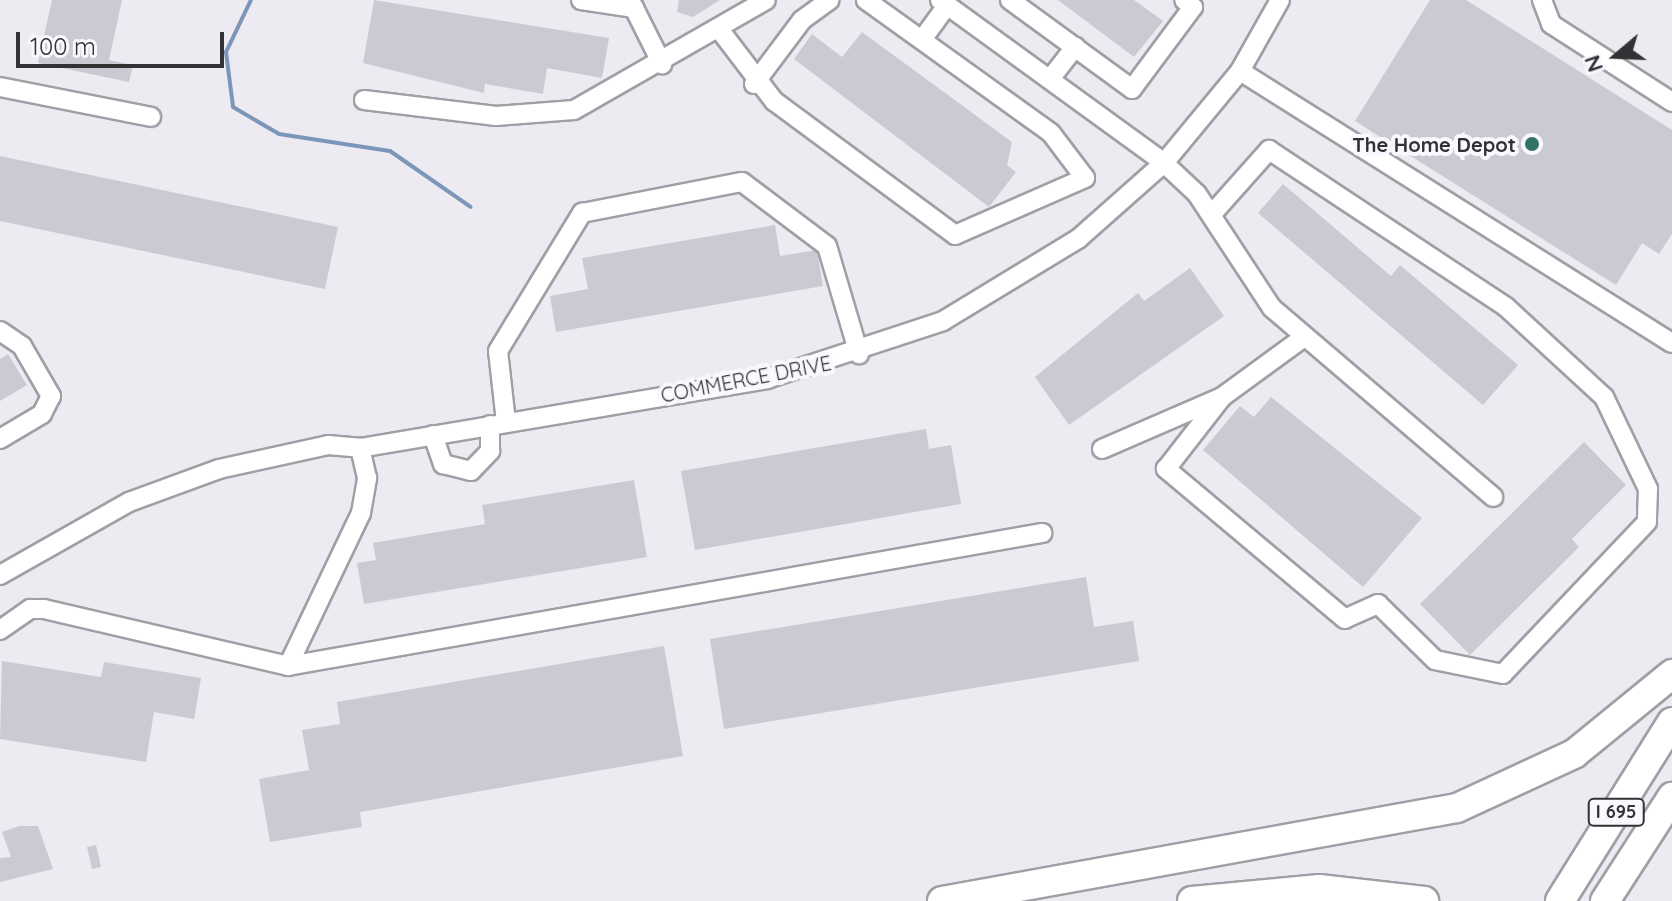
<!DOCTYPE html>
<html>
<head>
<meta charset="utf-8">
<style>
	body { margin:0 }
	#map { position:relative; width:1672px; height:901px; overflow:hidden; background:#edeaf1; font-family:Quicksand,sans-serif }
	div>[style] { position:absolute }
	.stream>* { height:4px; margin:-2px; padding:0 2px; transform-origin:2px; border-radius:2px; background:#7b96b9 }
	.building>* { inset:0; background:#cacbd2 }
	.roads { filter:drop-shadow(2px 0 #a19ea5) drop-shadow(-2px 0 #a19ea5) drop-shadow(0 2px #a19ea5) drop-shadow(0 -2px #a19ea5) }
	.minor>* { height:18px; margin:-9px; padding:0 9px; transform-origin:9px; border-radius:9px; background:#fff }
	.highway>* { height:28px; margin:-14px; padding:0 14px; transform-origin:14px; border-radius:14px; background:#fff }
	.dots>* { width:22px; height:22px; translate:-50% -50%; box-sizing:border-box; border:4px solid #faf7fe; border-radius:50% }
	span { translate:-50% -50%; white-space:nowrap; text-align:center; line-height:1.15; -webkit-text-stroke:8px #faf7fe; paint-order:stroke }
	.shield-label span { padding:2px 6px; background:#faf7fe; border:2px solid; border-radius:6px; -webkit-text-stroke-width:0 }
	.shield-label { font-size:18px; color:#323134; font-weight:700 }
	.poi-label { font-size:20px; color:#323134; font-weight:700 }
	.right { translate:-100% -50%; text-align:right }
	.street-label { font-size:20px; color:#323134 }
	.north { position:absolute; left:1576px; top:16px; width:80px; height:80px; -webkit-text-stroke:6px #faf7fe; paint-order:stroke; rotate:251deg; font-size:22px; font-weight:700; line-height:32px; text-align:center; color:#323134 }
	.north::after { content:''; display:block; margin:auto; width:28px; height:36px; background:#323134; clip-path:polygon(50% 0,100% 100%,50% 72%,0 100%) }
	.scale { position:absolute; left:16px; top:32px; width:208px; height:36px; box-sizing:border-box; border:4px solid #323134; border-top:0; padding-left:10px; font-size:24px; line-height:28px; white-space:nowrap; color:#323134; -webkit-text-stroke:6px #faf7fe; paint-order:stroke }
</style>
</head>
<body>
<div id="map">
	<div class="stream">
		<i style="left:251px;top:0;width:58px;rotate:115.7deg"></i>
		<i style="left:226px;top:52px;width:55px;rotate:82.7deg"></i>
		<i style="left:233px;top:107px;width:53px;rotate:30.4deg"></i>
		<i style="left:279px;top:134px;width:112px;rotate:8.7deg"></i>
		<i style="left:390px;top:151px;width:98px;rotate:34.7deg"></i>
	</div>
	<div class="building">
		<i style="clip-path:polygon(52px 0,122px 0,109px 60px,133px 65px,129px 82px,38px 63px)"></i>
		<i style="clip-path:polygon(374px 0,609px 38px,602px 78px,547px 68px,543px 94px,485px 84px,484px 93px,363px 63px)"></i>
		<i style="clip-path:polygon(679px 0,720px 0,693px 17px,677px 12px)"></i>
		<i style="clip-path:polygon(1058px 0,1134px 0,1163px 21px,1134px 57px)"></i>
		<i style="clip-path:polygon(1430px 0,1466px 0,1672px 130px,1672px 234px,1659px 254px,1642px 243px,1616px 285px,1355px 121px)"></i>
		<i style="clip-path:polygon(862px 32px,1012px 142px,1007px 165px,1016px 172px,989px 207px,794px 59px,812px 34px,842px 57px)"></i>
		<i style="clip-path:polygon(0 156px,338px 227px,325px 289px,0 221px)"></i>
		<i style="clip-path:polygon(1283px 184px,1391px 276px,1400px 265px,1518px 365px,1483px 405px,1258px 213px)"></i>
		<i style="clip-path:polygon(775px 225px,780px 256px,817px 250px,823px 286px,556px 332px,550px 296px,588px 289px,582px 258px)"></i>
		<i style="clip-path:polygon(1190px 268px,1224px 316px,1069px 425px,1035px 377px,1138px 293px,1144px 301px)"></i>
		<i style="clip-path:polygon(8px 354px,27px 385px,0 401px,0 359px)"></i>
		<i style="clip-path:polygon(1271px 397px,1422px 518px,1363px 587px,1203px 450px,1240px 406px,1254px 417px)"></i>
		<i style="clip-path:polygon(926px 429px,929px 449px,951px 445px,961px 504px,695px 550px,681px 471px)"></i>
		<i style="clip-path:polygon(1584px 442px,1626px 485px,1572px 539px,1579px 547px,1470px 655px,1420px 604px)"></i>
		<i style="clip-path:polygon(634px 480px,647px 557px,364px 604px,357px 563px,376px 560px,373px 543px,485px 524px,482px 505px)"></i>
		<i style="clip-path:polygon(1086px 577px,1094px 627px,1133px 621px,1139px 661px,724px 729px,710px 639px)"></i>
		<i style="clip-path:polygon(664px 646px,683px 756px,360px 812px,362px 827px,270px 842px,259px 779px,309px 770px,302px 730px,340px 724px,337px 702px)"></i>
		<i style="clip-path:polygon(2px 661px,101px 677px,104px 662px,201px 678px,194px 719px,154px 712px,146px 762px,0 739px)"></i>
		<i style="clip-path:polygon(19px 826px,38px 826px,53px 869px,0 882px,0 858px,11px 857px,2px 832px)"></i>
		<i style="clip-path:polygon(96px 845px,101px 867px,92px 869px,87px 847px)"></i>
	</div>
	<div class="roads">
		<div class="minor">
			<i style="left:581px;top:0;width:54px;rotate:8.6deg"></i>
			<i style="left:630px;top:0;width:72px;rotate:63.4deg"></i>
			<i style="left:940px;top:0;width:277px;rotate:36deg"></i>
			<i style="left:1164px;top:163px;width:45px;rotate:43.2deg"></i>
			<i style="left:1197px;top:194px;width:136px;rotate:56.7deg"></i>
			<i style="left:1272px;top:308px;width:291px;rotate:40.5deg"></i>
			<i style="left:1010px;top:0;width:151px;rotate:36.1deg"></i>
			<i style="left:1132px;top:89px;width:102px;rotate:-53.4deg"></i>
			<i style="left:1193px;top:7px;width:11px;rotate:-142deg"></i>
			<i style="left:1542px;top:0;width:26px;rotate:69deg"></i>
			<i style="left:1551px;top:24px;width:144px;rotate:32.8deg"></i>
			<i style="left:719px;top:29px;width:91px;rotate:52.6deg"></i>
			<i style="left:774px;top:101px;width:225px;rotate:36.5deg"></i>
			<i style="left:955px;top:235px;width:142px;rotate:-23.7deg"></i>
			<i style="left:1085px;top:178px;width:56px;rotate:-127.1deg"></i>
			<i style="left:1051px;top:133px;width:228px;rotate:-144.3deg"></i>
			<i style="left:924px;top:37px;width:39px;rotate:-54deg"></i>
			<i style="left:1240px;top:71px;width:510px;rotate:32.2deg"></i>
			<i style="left:1050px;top:79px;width:41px;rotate:-52deg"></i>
			<i style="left:754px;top:84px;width:80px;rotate:-53.1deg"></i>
			<i style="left:802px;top:20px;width:34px;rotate:-36deg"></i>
			<i style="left:0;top:87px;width:154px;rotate:11.2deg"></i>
			<i style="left:364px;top:100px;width:133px;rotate:6.9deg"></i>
			<i style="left:496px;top:116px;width:78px;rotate:-4.4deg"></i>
			<i style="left:574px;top:110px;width:221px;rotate:-29.8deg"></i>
			<i style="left:1212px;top:214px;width:86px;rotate:-48.3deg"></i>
			<i style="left:1269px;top:150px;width:284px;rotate:33.5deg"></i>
			<i style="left:1506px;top:307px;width:133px;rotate:42.6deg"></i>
			<i style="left:1604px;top:397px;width:102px;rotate:64.4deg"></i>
			<i style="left:1648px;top:489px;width:33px;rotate:92deg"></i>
			<i style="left:1647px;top:522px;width:209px;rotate:133.5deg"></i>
			<i style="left:1503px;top:674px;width:69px;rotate:-168.4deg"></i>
			<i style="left:1435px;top:660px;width:80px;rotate:-135.5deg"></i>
			<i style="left:1378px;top:604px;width:36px;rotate:156deg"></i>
			<i style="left:1345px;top:619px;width:234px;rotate:-140deg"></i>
			<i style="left:1166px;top:469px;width:91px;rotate:-52.1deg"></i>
			<i style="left:1222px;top:397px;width:100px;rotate:-36.1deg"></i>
			<i style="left:0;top:331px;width:27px;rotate:34deg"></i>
			<i style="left:22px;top:346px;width:58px;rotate:59.9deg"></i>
			<i style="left:51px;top:396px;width:20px;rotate:117deg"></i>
			<i style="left:42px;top:414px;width:49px;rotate:149.2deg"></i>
			<i style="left:506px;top:422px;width:71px;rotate:-96.4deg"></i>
			<i style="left:498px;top:351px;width:162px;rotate:-58.7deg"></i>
			<i style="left:582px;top:213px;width:163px;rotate:-11deg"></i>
			<i style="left:742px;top:182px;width:106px;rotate:37deg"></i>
			<i style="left:827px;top:246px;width:113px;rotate:73.5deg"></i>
			<i style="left:433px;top:435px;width:31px;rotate:71deg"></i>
			<i style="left:443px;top:464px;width:29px;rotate:14deg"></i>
			<i style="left:471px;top:471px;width:28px;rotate:-46deg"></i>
			<i style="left:490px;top:451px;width:26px;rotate:-90deg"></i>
			<i style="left:1102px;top:449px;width:129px;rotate:-23.4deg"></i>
			<i style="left:0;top:575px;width:148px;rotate:-29.5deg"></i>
			<i style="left:129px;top:502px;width:96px;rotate:-20.1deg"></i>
			<i style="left:219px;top:469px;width:112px;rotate:-12.4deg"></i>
			<i style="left:328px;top:445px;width:32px;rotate:5deg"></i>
			<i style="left:360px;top:448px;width:413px;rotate:-9.6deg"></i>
			<i style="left:767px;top:379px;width:185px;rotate:-18.2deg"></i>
			<i style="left:943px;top:321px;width:158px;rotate:-31.3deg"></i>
			<i style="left:1078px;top:239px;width:115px;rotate:-41.5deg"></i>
			<i style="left:1164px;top:163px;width:119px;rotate:-50.4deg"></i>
			<i style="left:1240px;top:71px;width:81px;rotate:-60.6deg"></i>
			<i style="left:0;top:630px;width:37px;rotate:-35deg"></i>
			<i style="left:30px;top:609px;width:14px"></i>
			<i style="left:44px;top:609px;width:251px;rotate:13.1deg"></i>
			<i style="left:288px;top:666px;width:766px;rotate:-10deg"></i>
			<i style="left:288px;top:666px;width:170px;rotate:-64.5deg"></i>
			<i style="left:361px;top:513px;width:36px;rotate:-80deg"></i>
			<i style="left:367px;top:478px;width:31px;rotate:-103deg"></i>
		</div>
		<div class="highway">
			<i style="left:942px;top:901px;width:523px;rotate:-10.24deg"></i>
			<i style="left:1457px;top:808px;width:129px;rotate:-24.8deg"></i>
			<i style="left:1574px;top:754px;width:127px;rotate:-39.2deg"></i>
			<i style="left:1192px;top:901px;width:128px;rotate:-5.4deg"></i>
			<i style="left:1319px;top:889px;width:106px;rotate:6.5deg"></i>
			<i style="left:1560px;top:901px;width:211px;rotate:-58deg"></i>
			<i style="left:1605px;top:901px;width:124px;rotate:-57.2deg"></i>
		</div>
	</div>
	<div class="dots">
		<i style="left:1532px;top:144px;background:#307466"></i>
	</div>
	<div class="shield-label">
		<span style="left:1616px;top:812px">I 695</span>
	</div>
	<div class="poi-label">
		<span class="right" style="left:1516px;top:144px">The Home Depot</span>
	</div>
	<div class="street-label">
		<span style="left:746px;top:379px;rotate:-11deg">COMMERCE DRIVE</span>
	</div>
	<div class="north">N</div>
	<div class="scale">100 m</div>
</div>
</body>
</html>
